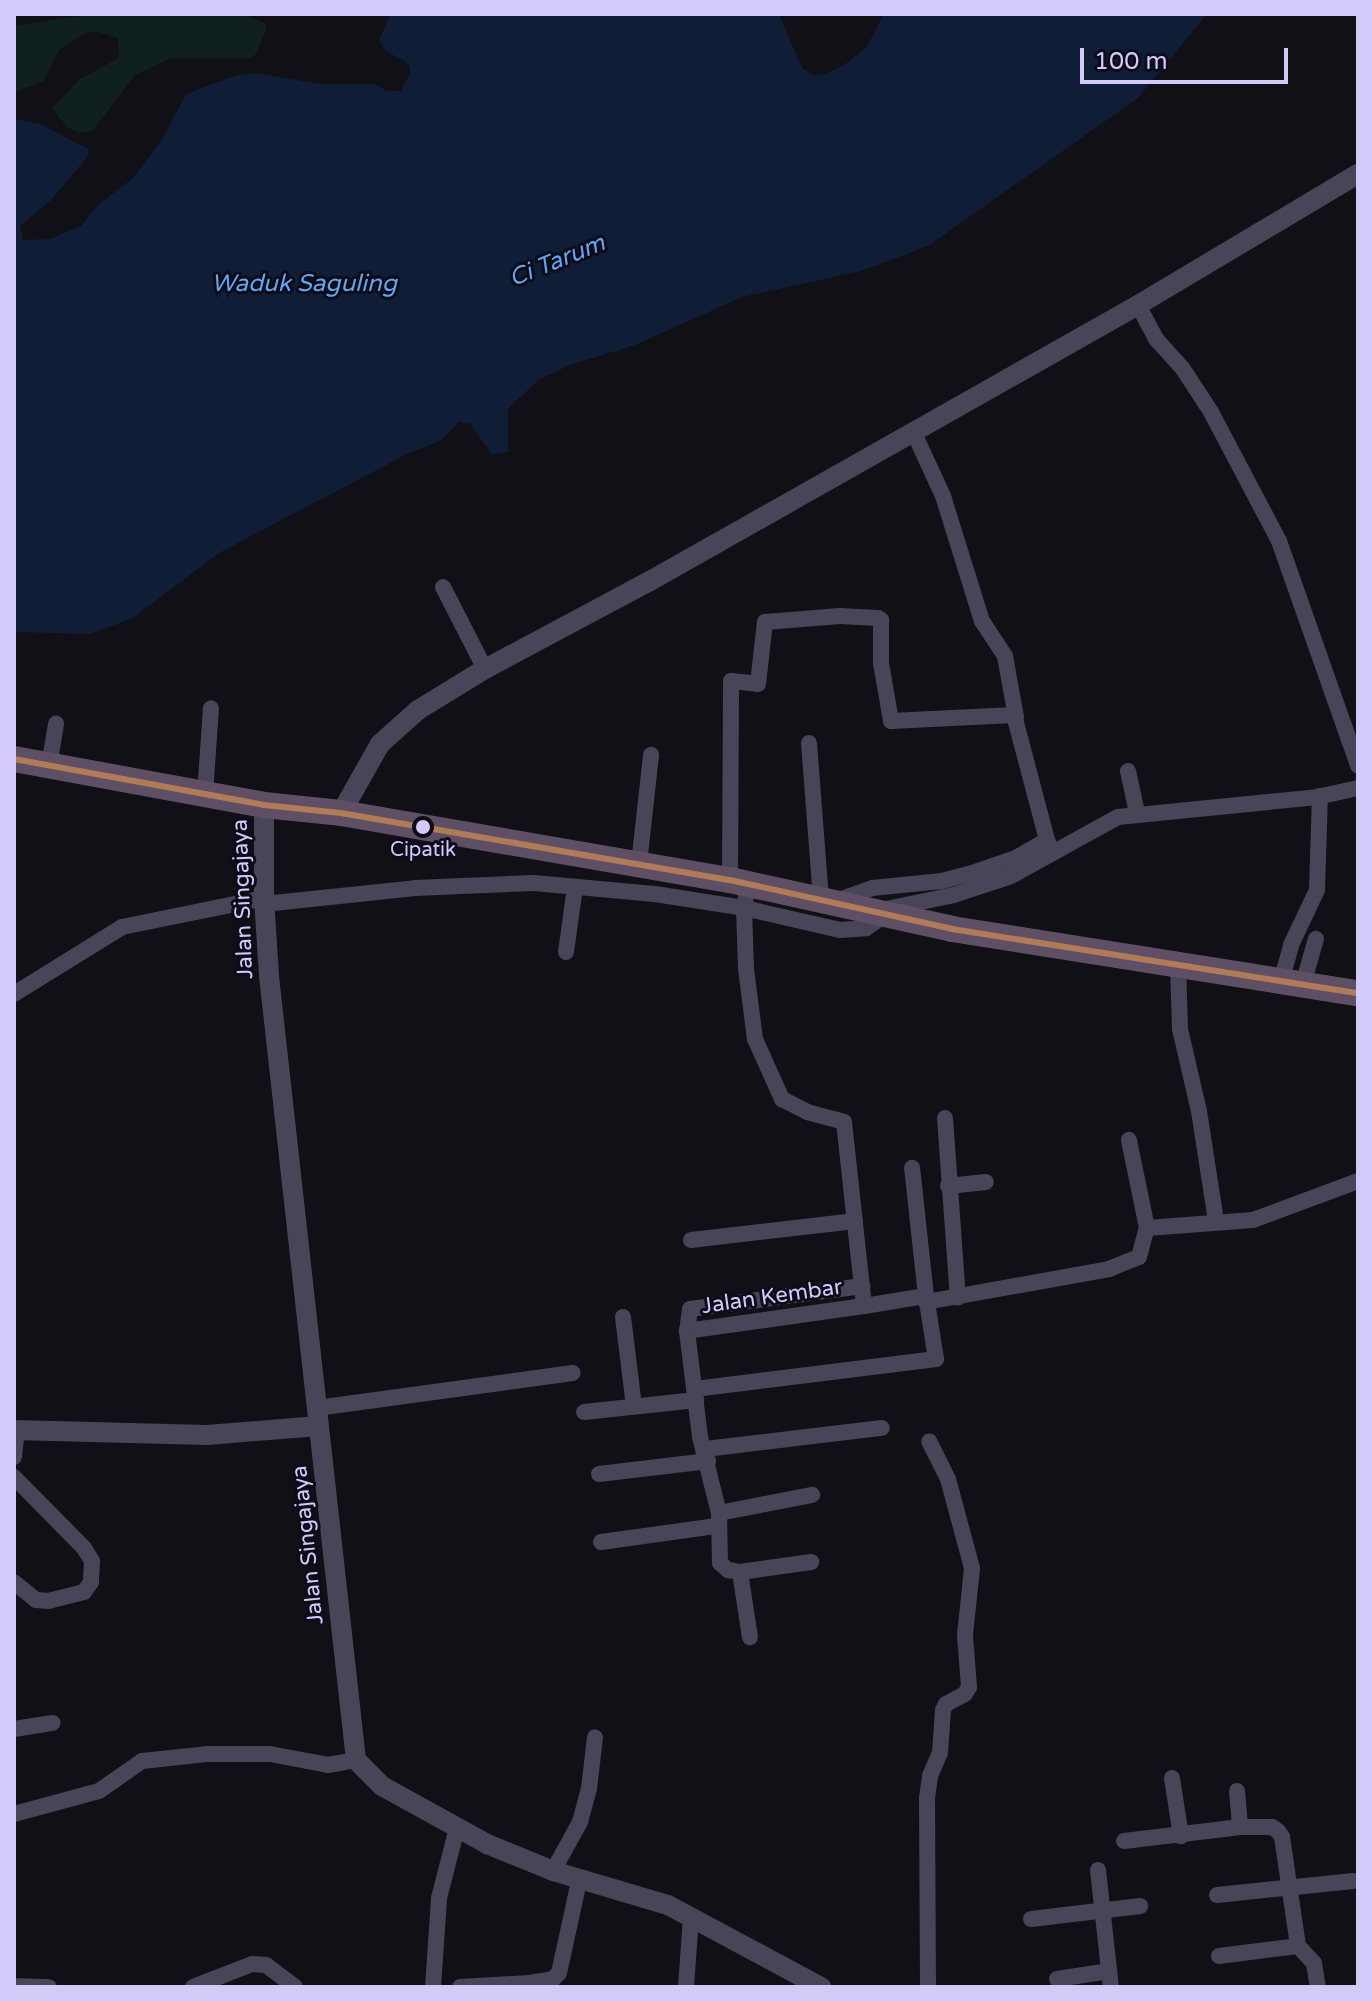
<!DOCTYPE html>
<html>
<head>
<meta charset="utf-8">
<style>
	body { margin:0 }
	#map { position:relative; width:1372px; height:2001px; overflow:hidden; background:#111016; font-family:"Varela Round",sans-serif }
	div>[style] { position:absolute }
	.green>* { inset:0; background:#102021 }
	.water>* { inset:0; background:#0f1d37 }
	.minor>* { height:16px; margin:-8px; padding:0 8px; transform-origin:8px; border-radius:8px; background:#474557 }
	.tertiary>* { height:20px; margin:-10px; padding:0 10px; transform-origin:10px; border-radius:10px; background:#474557 }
	.trunk>* { height:26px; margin:-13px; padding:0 13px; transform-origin:13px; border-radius:13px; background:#5e4f65 }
	.bus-1>* { height:6px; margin:-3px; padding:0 3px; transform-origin:3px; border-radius:3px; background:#b07c57 }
	.dots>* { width:22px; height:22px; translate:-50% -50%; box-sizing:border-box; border:4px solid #0f0c1a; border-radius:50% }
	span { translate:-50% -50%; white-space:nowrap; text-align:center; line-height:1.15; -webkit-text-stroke:6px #0f0c1a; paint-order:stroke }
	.bus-label { font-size:20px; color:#d3cafa }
	.street-label { font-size:22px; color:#d3cafa }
	.water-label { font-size:24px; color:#63a6ef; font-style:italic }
	.frame { position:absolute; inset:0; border:16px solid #d3cafa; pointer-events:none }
	.scale { position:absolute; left:1080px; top:48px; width:208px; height:36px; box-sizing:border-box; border:4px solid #d3cafa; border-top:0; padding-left:10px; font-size:24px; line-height:28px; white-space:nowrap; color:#d3cafa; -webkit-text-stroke:6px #0f0c1a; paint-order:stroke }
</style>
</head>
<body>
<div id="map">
	<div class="green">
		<i style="clip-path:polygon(95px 14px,240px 14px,266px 23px,266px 29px,256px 54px,250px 58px,171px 58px,135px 75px,92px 131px,80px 133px,68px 128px,52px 108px,80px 79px,119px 58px,118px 38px,98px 32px,85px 33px,58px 51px,43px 81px,14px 92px,14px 26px)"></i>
	</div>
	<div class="water">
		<i style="clip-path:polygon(390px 14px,779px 14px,802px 68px,813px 75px,826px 74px,845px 64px,866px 48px,884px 14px,1207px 14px,1138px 98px,928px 246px,861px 271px,742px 297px,635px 345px,570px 365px,538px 380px,508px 409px,508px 452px,492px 454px,470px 424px,459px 422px,440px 441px,409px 453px,219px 553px,133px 618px,90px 634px,14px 632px,14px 119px,40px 124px,88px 149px,89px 155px,51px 200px,20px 226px,23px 240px,50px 239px,81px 226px,97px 206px,134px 177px,162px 139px,186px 94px,237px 75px,256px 73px,321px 84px,375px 84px,387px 91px,401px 91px,410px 74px,410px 67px,406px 62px,386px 51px,379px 41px)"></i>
	</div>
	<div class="minor">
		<i style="left:1138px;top:305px;width:40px;rotate:62deg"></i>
		<i style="left:1157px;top:340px;width:39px;rotate:48deg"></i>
		<i style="left:1183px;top:369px;width:51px;rotate:56.9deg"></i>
		<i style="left:1211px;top:412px;width:146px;rotate:62.2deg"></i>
		<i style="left:1279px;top:541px;width:238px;rotate:70.6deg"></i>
		<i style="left:913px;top:431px;width:72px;rotate:65.2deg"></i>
		<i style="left:943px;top:496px;width:131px;rotate:72.7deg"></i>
		<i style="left:982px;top:621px;width:42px;rotate:56.7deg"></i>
		<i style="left:1005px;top:656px;width:62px;rotate:79.8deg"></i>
		<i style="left:443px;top:587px;width:92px;rotate:62.9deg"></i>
		<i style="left:809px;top:743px;width:156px;rotate:85.6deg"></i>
		<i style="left:49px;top:766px;width:43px;rotate:-80.5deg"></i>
		<i style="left:1128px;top:771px;width:43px;rotate:77.9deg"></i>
		<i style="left:205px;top:795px;width:87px;rotate:-86.1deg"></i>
		<i style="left:639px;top:864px;width:110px;rotate:-83.7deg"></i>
		<i style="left:730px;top:880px;width:199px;rotate:-89.7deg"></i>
		<i style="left:731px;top:681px;width:27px;rotate:6deg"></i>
		<i style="left:758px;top:684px;width:62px;rotate:-83.6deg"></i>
		<i style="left:765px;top:622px;width:75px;rotate:-4.6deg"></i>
		<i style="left:840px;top:616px;width:38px;rotate:3deg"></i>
		<i style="left:878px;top:618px;width:4px;rotate:34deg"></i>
		<i style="left:881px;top:620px;width:43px;rotate:90deg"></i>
		<i style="left:881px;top:663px;width:59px;rotate:80.2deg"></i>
		<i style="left:891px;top:721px;width:123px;rotate:-2.8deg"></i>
		<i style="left:1014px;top:715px;width:129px;rotate:75.2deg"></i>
		<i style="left:748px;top:884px;width:24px;rotate:99deg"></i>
		<i style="left:744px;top:908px;width:61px;rotate:88.1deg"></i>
		<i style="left:746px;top:969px;width:71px;rotate:82.7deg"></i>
		<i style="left:755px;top:1039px;width:66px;rotate:65.8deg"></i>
		<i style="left:782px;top:1099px;width:28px;rotate:27deg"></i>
		<i style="left:807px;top:1112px;width:38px;rotate:15deg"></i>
		<i style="left:844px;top:1122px;width:185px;rotate:83.8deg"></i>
		<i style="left:864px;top:1306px;width:179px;rotate:172deg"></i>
		<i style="left:687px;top:1331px;width:107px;rotate:83deg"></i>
		<i style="left:700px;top:1437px;width:78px;rotate:76deg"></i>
		<i style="left:719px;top:1513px;width:50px;rotate:88.9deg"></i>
		<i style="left:720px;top:1563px;width:11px;rotate:41deg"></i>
		<i style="left:728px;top:1570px;width:12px;rotate:9deg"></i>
		<i style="left:740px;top:1572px;width:72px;rotate:-8deg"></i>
		<i style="left:833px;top:902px;width:41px;rotate:-19.7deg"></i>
		<i style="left:872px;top:888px;width:70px;rotate:-5.7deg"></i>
		<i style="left:942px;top:881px;width:28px;rotate:-15deg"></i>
		<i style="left:969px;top:874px;width:50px;rotate:-18.8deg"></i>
		<i style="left:1016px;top:858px;width:36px;rotate:-30deg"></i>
		<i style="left:1047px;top:840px;width:8px;rotate:67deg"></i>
		<i style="left:264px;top:904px;width:152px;rotate:-6deg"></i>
		<i style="left:415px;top:888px;width:119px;rotate:-2.4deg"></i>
		<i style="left:534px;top:883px;width:121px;rotate:5.2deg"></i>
		<i style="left:655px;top:894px;width:90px;rotate:8.9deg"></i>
		<i style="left:744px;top:908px;width:98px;rotate:12.9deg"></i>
		<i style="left:840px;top:930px;width:26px;rotate:-4deg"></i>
		<i style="left:866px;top:928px;width:23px;rotate:-34deg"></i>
		<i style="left:886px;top:909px;width:69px;rotate:-11.6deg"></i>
		<i style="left:954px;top:895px;width:60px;rotate:-18.4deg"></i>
		<i style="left:1011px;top:876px;width:122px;rotate:-28.9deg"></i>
		<i style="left:1118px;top:817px;width:200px;rotate:-5.7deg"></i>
		<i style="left:1317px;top:797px;width:42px;rotate:-12.4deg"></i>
		<i style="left:566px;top:952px;width:66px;rotate:-82.1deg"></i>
		<i style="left:1178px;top:965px;width:64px;rotate:88.2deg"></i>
		<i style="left:1180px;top:1029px;width:84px;rotate:77deg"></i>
		<i style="left:1199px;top:1111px;width:111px;rotate:81.2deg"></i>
		<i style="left:1281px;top:981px;width:37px;rotate:-74deg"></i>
		<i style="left:1291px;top:945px;width:61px;rotate:-64.7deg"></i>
		<i style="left:1317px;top:890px;width:94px;rotate:-88.2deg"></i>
		<i style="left:1303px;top:984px;width:47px;rotate:-73.9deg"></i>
		<i style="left:14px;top:994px;width:127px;rotate:-31.8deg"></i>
		<i style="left:122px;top:927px;width:145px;rotate:-11.5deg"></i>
		<i style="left:945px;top:1118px;width:180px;rotate:85.9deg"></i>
		<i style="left:948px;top:1186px;width:38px;rotate:-6deg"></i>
		<i style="left:1147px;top:1228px;width:106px;rotate:-4.3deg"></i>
		<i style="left:1253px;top:1220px;width:112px;rotate:-20.4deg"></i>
		<i style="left:691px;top:1240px;width:165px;rotate:-6.6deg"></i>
		<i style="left:926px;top:1302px;width:186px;rotate:-10.2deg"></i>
		<i style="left:1109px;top:1269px;width:32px;rotate:-22deg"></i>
		<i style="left:1139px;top:1257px;width:30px;rotate:-75deg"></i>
		<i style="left:1147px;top:1228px;width:90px;rotate:-101.6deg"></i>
		<i style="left:864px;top:1306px;width:63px;rotate:-9.2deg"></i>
		<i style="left:926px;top:1296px;width:129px;rotate:-96.2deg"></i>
		<i style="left:623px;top:1317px;width:90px;rotate:83deg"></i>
		<i style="left:687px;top:1331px;width:22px;rotate:-82deg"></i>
		<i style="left:690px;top:1309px;width:174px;rotate:-7.6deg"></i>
		<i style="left:695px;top:1389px;width:243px;rotate:-7.1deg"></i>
		<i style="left:936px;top:1359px;width:64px;rotate:-99deg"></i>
		<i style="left:317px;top:1408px;width:258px;rotate:-7.8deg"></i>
		<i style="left:584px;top:1412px;width:113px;rotate:-6.1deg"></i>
		<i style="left:705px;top:1449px;width:178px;rotate:-6.8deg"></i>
		<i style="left:14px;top:1457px;width:27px;rotate:-84deg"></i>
		<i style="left:599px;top:1474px;width:110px;rotate:-6.8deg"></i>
		<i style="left:14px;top:1477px;width:100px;rotate:45.4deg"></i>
		<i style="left:84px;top:1548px;width:15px;rotate:58deg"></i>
		<i style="left:92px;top:1561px;width:21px;rotate:93deg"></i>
		<i style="left:91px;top:1582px;width:12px;rotate:125deg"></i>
		<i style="left:84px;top:1592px;width:36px;rotate:166deg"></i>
		<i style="left:49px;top:1601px;width:13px;rotate:-176deg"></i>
		<i style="left:36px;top:1600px;width:28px;rotate:-141deg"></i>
		<i style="left:719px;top:1513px;width:95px;rotate:-11deg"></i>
		<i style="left:601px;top:1542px;width:117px;rotate:-7.9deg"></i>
		<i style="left:740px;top:1572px;width:66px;rotate:81.3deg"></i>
		<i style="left:14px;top:1729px;width:39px;rotate:-9deg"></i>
		<i style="left:1172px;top:1778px;width:59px;rotate:81.2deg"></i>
		<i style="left:1237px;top:1791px;width:36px;rotate:85deg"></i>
		<i style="left:14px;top:1814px;width:88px;rotate:-15.1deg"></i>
		<i style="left:99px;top:1791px;width:52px;rotate:-34.9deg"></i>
		<i style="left:142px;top:1761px;width:65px;rotate:-6.1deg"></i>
		<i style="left:207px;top:1754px;width:63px"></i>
		<i style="left:270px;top:1754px;width:59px;rotate:10.7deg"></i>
		<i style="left:328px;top:1765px;width:28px;rotate:-10deg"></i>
		<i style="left:1124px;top:1841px;width:117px;rotate:-6.9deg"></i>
		<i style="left:1240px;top:1827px;width:32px"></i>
		<i style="left:1272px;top:1827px;width:7px;rotate:34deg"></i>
		<i style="left:1278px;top:1831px;width:7px;rotate:56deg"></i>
		<i style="left:1282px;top:1837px;width:110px;rotate:81.6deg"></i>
		<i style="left:1298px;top:1946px;width:23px;rotate:47deg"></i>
		<i style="left:1314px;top:1963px;width:24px;rotate:81deg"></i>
		<i style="left:1098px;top:1870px;width:118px;rotate:83.7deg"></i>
		<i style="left:553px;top:1871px;width:56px;rotate:-61.1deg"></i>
		<i style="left:580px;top:1822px;width:34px;rotate:-75deg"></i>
		<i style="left:589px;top:1789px;width:52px;rotate:-83.4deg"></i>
		<i style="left:1217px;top:1895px;width:137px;rotate:-5.9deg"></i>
		<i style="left:1031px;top:1919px;width:110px;rotate:-6.8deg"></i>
		<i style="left:1219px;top:1956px;width:80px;rotate:-7.2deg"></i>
		<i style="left:1057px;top:1979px;width:53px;rotate:-8.7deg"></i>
		<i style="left:14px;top:1986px;width:35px;rotate:2deg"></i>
		<i style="left:193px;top:1987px;width:63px;rotate:-21.3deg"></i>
		<i style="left:252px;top:1964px;width:14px;rotate:4deg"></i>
		<i style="left:266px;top:1965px;width:36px;rotate:37deg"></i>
		<i style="left:433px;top:1987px;width:89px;rotate:-86.1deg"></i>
		<i style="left:439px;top:1898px;width:72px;rotate:-75.6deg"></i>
		<i style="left:460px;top:1987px;width:69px;rotate:-3.3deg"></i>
		<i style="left:529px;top:1983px;width:24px;rotate:-9deg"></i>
		<i style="left:553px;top:1979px;width:8px;rotate:-45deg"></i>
		<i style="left:559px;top:1973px;width:98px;rotate:-77.7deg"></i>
		<i style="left:686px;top:1987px;width:70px;rotate:-85.9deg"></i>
		<i style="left:928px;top:1987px;width:189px;rotate:-90.3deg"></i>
		<i style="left:927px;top:1798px;width:22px;rotate:-82deg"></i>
		<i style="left:930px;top:1776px;width:25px;rotate:-67deg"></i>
		<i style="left:940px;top:1753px;width:43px;rotate:-86deg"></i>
		<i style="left:943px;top:1710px;width:7px;rotate:-63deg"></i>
		<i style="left:946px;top:1704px;width:21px;rotate:-28deg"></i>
		<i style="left:965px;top:1694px;width:8px;rotate:-60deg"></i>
		<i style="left:969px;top:1687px;width:52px;rotate:-94.4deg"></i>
		<i style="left:965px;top:1635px;width:67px;rotate:-84deg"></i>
		<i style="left:972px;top:1568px;width:92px;rotate:-105.1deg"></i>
		<i style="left:948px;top:1479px;width:42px;rotate:-116.6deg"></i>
	</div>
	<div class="tertiary">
		<i style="left:264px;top:805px;width:93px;rotate:90deg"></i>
		<i style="left:264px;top:898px;width:78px;rotate:86.3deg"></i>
		<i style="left:269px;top:976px;width:789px;rotate:83.67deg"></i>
		<i style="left:356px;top:1760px;width:37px;rotate:45deg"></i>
		<i style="left:382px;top:1786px;width:120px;rotate:28.9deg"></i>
		<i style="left:487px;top:1844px;width:71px;rotate:22.2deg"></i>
		<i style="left:553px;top:1871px;width:120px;rotate:16.5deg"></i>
		<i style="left:668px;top:1905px;width:174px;rotate:28.2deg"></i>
		<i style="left:341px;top:813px;width:79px;rotate:-60.5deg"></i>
		<i style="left:380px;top:744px;width:51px;rotate:-41.8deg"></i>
		<i style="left:418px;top:710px;width:79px;rotate:-31.5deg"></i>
		<i style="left:485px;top:669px;width:187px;rotate:-28.1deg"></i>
		<i style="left:650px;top:581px;width:561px;rotate:-29.49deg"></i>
		<i style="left:1138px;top:305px;width:256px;rotate:-30.8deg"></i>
		<i style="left:14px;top:1430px;width:193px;rotate:1.5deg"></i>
		<i style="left:207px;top:1435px;width:112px;rotate:-4.6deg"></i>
	</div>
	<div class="trunk">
		<i style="left:14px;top:759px;width:254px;rotate:10.4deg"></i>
		<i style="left:264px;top:805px;width:77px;rotate:5.9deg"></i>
		<i style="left:341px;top:813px;width:395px;rotate:9.8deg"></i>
		<i style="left:730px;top:880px;width:227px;rotate:12.4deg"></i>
		<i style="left:952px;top:929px;width:411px;rotate:9deg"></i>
	</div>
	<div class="bus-1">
		<i style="left:14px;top:759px;width:254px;rotate:10.4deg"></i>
		<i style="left:264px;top:805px;width:77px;rotate:5.9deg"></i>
		<i style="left:341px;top:813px;width:395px;rotate:9.8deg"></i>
		<i style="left:730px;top:880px;width:227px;rotate:12.4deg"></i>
		<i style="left:952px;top:929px;width:411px;rotate:9deg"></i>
	</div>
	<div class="dots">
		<i style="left:423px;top:827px;background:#d3cafa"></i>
	</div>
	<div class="bus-label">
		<span style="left:423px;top:850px">Cipatik</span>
	</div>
	<div class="street-label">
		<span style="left:243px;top:899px;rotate:-92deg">Jalan Singajaya</span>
		<span style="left:772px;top:1297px;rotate:-8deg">Jalan Kembar</span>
		<span style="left:308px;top:1545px;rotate:-96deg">Jalan Singajaya</span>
	</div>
	<div class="water-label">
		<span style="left:557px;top:261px;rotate:-22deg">Ci Tarum</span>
		<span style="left:304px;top:284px">Waduk Saguling</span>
	</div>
	<div class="frame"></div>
	<div class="scale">100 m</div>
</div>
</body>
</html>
